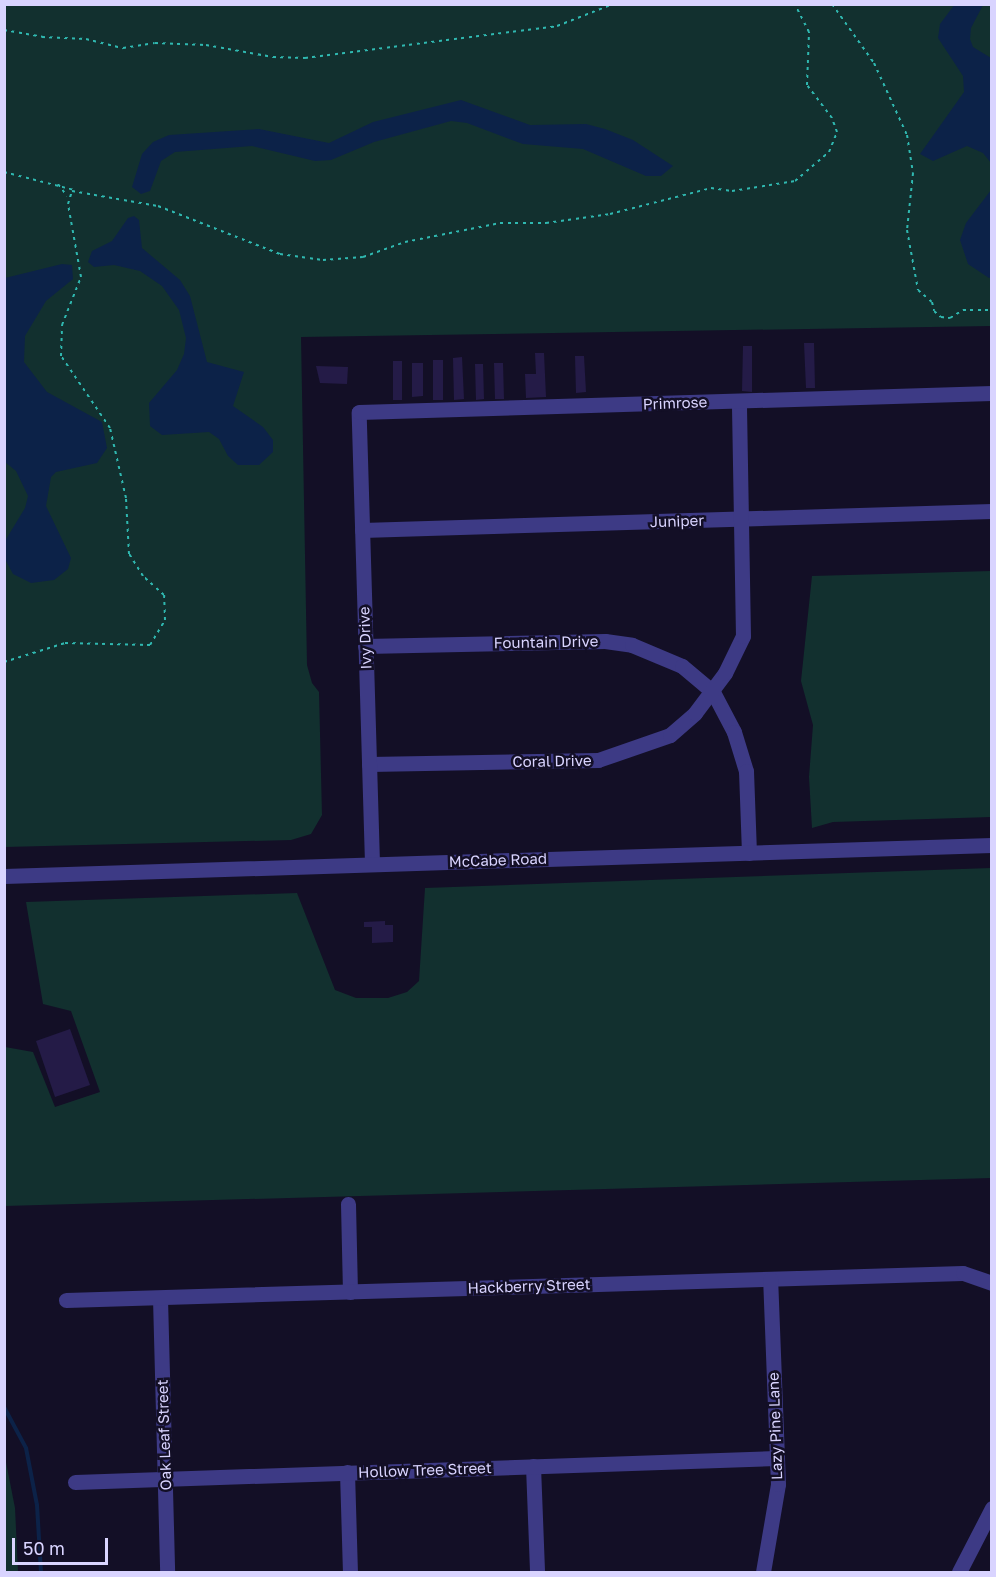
<!DOCTYPE html>
<html>
<head>
<meta charset="utf-8">
<style>
	body { margin:0 }
	#map { position:relative; width:996px; height:1577px; overflow:hidden; background:#130f26; font-family:"Golos Text",sans-serif }
	div>[style] { position:absolute }
	.green>* { inset:0; background:#12302f }
	.water>* { inset:0; background:#0c2248 }
	.stream>* { height:4px; margin:-2px; padding:0 2px; transform-origin:2px; border-radius:2px; background:#0c2248 }
	.building>* { inset:0; background:#241b47 }
	.path>* { height:2px; margin-top:-1px; transform-origin:0; background:repeating-linear-gradient(90deg,#2fb8b0 0 3px,transparent 0 7.5px) }
	.minor>* { height:15px; margin:-7.5px; padding:0 7.5px; transform-origin:7.5px; border-radius:7.5px; background:#3d3a85 }
	span { translate:-50% -50%; white-space:nowrap; text-align:center; line-height:1.15; -webkit-text-stroke:5px #130f26; paint-order:stroke }
	.street-label { font-size:15px; color:#d9d4ff }
	.frame { position:absolute; inset:0; border:6px solid #d9d4ff; pointer-events:none }
	.scale { position:absolute; left:12px; top:1538px; width:96px; height:27px; box-sizing:border-box; border:3px solid #d9d4ff; border-top:0; padding-left:8px; font-size:18px; line-height:21px; white-space:nowrap; color:#d9d4ff; -webkit-text-stroke:4px #130f26; paint-order:stroke }
</style>
</head>
<body>
<div id="map">
	<div class="green">
		<i style="clip-path:polygon(5px 5px,991px 5px,991px 326px,301px 337px,307px 665px,312px 683px,319px 692px,322px 815px,311px 834px,291px 840px,5px 847px)"></i>
		<i style="clip-path:polygon(991px 571px,991px 817px,833px 822px,812px 828px,809px 777px,813px 725px,801px 681px,812px 576px)"></i>
		<i style="clip-path:polygon(991px 868px,991px 1178px,5px 1206px,5px 1047px,33px 1052px,55px 1107px,100px 1092px,71px 1011px,43px 1004px,26px 902px,297px 893px,335px 990px,356px 998px,388px 998px,407px 992px,419px 981px,425px 888px)"></i>
		<i style="clip-path:polygon(5px 1457px,15px 1508px,18px 1572px,5px 1572px)"></i>
	</div>
	<div class="water">
		<i style="clip-path:polygon(955px 4px,983px 5px,971px 28px,970px 39px,973px 47px,991px 58px,991px 163px,983px 153px,967px 146px,933px 161px,920px 154px,964px 92px,963px 76px,938px 38px,940px 24px)"></i>
		<i style="clip-path:polygon(461px 100px,530px 125px,586px 124px,605px 129px,633px 140px,673px 166px,661px 176px,646px 176px,583px 149px,523px 144px,467px 123px,451px 121px,374px 142px,331px 160px,315px 161px,252px 146px,175px 152px,161px 161px,150px 191px,141px 194px,132px 187px,142px 154px,153px 142px,169px 135px,259px 129px,329px 143px,373px 122px)"></i>
		<i style="clip-path:polygon(991px 190px,992px 277px,989px 278px,968px 264px,960px 240px,966px 223px)"></i>
		<i style="clip-path:polygon(134px 216px,139px 220px,142px 248px,180px 280px,190px 296px,207px 362px,244px 372px,233px 406px,263px 427px,273px 440px,273px 452px,259px 465px,238px 465px,228px 456px,219px 439px,209px 432px,162px 435px,150px 426px,149px 403px,177px 370px,184px 354px,186px 338px,179px 310px,162px 286px,140px 271px,114px 265px,94px 267px,88px 262px,92px 251px,112px 241px,128px 218px)"></i>
		<i style="clip-path:polygon(62px 264px,72px 265px,73px 279px,46px 301px,25px 336px,24px 362px,47px 392px,102px 422px,107px 448px,97px 463px,56px 472px,51px 477px,46px 506px,71px 558px,68px 569px,54px 580px,31px 583px,13px 574px,5px 559px,5px 541px,25px 508px,28px 496px,16px 471px,5px 462px,5px 278px)"></i>
	</div>
	<div class="stream">
		<i style="left:4px;top:1407px;width:47px;rotate:61.8deg"></i>
		<i style="left:26px;top:1448px;width:58px;rotate:79.1deg"></i>
		<i style="left:37px;top:1505px;width:67px;rotate:86.6deg"></i>
	</div>
	<div class="building">
		<i style="clip-path:polygon(804px 343px,814px 343px,815px 388px,806px 388px)"></i>
		<i style="clip-path:polygon(743px 346px,752px 346px,752px 392px,742px 391px)"></i>
		<i style="clip-path:polygon(535px 353px,544px 353px,546px 397px,526px 398px,525px 374px,536px 374px)"></i>
		<i style="clip-path:polygon(575px 356px,584px 356px,586px 392px,576px 393px)"></i>
		<i style="clip-path:polygon(462px 357px,464px 399px,454px 400px,453px 358px)"></i>
		<i style="clip-path:polygon(433px 360px,443px 360px,443px 400px,433px 400px)"></i>
		<i style="clip-path:polygon(393px 361px,402px 361px,402px 400px,393px 400px)"></i>
		<i style="clip-path:polygon(412px 363px,423px 363px,423px 396px,412px 397px)"></i>
		<i style="clip-path:polygon(494px 363px,503px 363px,504px 399px,495px 399px)"></i>
		<i style="clip-path:polygon(475px 364px,483px 364px,484px 399px,476px 400px)"></i>
		<i style="clip-path:polygon(316px 366px,348px 367px,347px 384px,320px 383px)"></i>
		<i style="clip-path:polygon(385px 921px,385px 925px,393px 925px,393px 942px,372px 943px,372px 927px,364px 927px,364px 922px)"></i>
		<i style="clip-path:polygon(70px 1029px,90px 1085px,55px 1097px,36px 1041px)"></i>
	</div>
	<div class="path">
		<i style="left:832px;top:4px;width:72px;rotate:54.6deg"></i>
		<i style="left:874px;top:63px;width:79px;rotate:65.4deg"></i>
		<i style="left:907px;top:135px;width:38px;rotate:81deg"></i>
		<i style="left:913px;top:173px;width:57px;rotate:96deg"></i>
		<i style="left:907px;top:230px;width:61px;rotate:79.6deg"></i>
		<i style="left:918px;top:290px;width:18px;rotate:41deg"></i>
		<i style="left:932px;top:302px;width:9px;rotate:77deg"></i>
		<i style="left:934px;top:311px;width:9px;rotate:41deg"></i>
		<i style="left:941px;top:317px;width:9px;rotate:6deg"></i>
		<i style="left:950px;top:318px;width:15px;rotate:-32deg"></i>
		<i style="left:963px;top:310px;width:29px"></i>
		<i style="left:4px;top:30px;width:39px;rotate:10deg"></i>
		<i style="left:42px;top:37px;width:44px;rotate:2.6deg"></i>
		<i style="left:86px;top:39px;width:38px;rotate:14deg"></i>
		<i style="left:123px;top:48px;width:32px;rotate:-9deg"></i>
		<i style="left:155px;top:43px;width:51px;rotate:2.2deg"></i>
		<i style="left:206px;top:45px;width:68px;rotate:10.2deg"></i>
		<i style="left:273px;top:57px;width:32px;rotate:2deg"></i>
		<i style="left:305px;top:58px;width:254px;rotate:-7.2deg"></i>
		<i style="left:557px;top:26px;width:60px;rotate:-21.4deg"></i>
		<i style="left:4px;top:172px;width:72px;rotate:14.4deg"></i>
		<i style="left:58px;top:184px;width:15px;rotate:53deg"></i>
		<i style="left:4px;top:662px;width:64px;rotate:-17.3deg"></i>
		<i style="left:65px;top:643px;width:85px;rotate:1.3deg"></i>
		<i style="left:150px;top:645px;width:29px;rotate:-59deg"></i>
		<i style="left:165px;top:620px;width:25px;rotate:-92deg"></i>
		<i style="left:164px;top:595px;width:28px;rotate:-138deg"></i>
		<i style="left:143px;top:576px;width:26px;rotate:-122deg"></i>
		<i style="left:129px;top:554px;width:56px;rotate:-93.1deg"></i>
		<i style="left:126px;top:498px;width:72px;rotate:-102.9deg"></i>
		<i style="left:110px;top:428px;width:87px;rotate:-124.2deg"></i>
		<i style="left:61px;top:356px;width:31px;rotate:-88deg"></i>
		<i style="left:62px;top:325px;width:52px;rotate:-68.4deg"></i>
		<i style="left:81px;top:277px;width:74px;rotate:-100.1deg"></i>
		<i style="left:68px;top:204px;width:14px;rotate:-73deg"></i>
		<i style="left:72px;top:191px;width:87px;rotate:9.9deg"></i>
		<i style="left:158px;top:206px;width:131px;rotate:21.5deg"></i>
		<i style="left:280px;top:254px;width:43px;rotate:7.9deg"></i>
		<i style="left:323px;top:260px;width:40px;rotate:-4.3deg"></i>
		<i style="left:363px;top:257px;width:45px;rotate:-19.7deg"></i>
		<i style="left:405px;top:242px;width:97px;rotate:-11.3deg"></i>
		<i style="left:500px;top:223px;width:46px"></i>
		<i style="left:546px;top:223px;width:65px;rotate:-8deg"></i>
		<i style="left:610px;top:214px;width:104px;rotate:-14.4deg"></i>
		<i style="left:711px;top:188px;width:21px;rotate:8deg"></i>
		<i style="left:732px;top:191px;width:64px;rotate:-9deg"></i>
		<i style="left:795px;top:181px;width:45px;rotate:-40.5deg"></i>
		<i style="left:829px;top:152px;width:22px;rotate:-68deg"></i>
		<i style="left:837px;top:132px;width:15px;rotate:-110deg"></i>
		<i style="left:832px;top:118px;width:41px;rotate:-127.1deg"></i>
		<i style="left:807px;top:85px;width:53px;rotate:-87.8deg"></i>
		<i style="left:809px;top:32px;width:31px;rotate:-117deg"></i>
	</div>
	<div class="minor">
		<i style="left:362px;top:530px;width:630px;rotate:-1.73deg"></i>
		<i style="left:365px;top:646px;width:240px;rotate:-1.2deg"></i>
		<i style="left:605px;top:641px;width:27px;rotate:8deg"></i>
		<i style="left:632px;top:645px;width:54px;rotate:22.8deg"></i>
		<i style="left:682px;top:666px;width:40px;rotate:40deg"></i>
		<i style="left:713px;top:692px;width:45px;rotate:62.3deg"></i>
		<i style="left:734px;top:732px;width:41px;rotate:72.9deg"></i>
		<i style="left:746px;top:771px;width:82px;rotate:87.9deg"></i>
		<i style="left:369px;top:764px;width:229px;rotate:-1deg"></i>
		<i style="left:598px;top:760px;width:76px;rotate:-19.1deg"></i>
		<i style="left:670px;top:735px;width:33px;rotate:-41deg"></i>
		<i style="left:695px;top:713px;width:50px;rotate:-53.1deg"></i>
		<i style="left:725px;top:673px;width:41px;rotate:-64.1deg"></i>
		<i style="left:743px;top:636px;width:235px;rotate:-91deg"></i>
		<i style="left:372px;top:863px;width:451px;rotate:-91.7deg"></i>
		<i style="left:359px;top:412px;width:633px;rotate:-1.72deg"></i>
		<i style="left:4px;top:876px;width:988px;rotate:-1.8deg"></i>
		<i style="left:348px;top:1204px;width:88px;rotate:88.7deg"></i>
		<i style="left:160px;top:1298px;width:274px;rotate:88.5deg"></i>
		<i style="left:66px;top:1300px;width:897px;rotate:-1.72deg"></i>
		<i style="left:963px;top:1273px;width:31px;rotate:19deg"></i>
		<i style="left:533px;top:1466px;width:106px;rotate:87.8deg"></i>
		<i style="left:347px;top:1472px;width:100px;rotate:88.3deg"></i>
		<i style="left:75px;top:1482px;width:701px;rotate:-1.96deg"></i>
		<i style="left:763px;top:1572px;width:89px;rotate:-80.3deg"></i>
		<i style="left:778px;top:1484px;width:205px;rotate:-92.2deg"></i>
		<i style="left:959px;top:1572px;width:72px;rotate:-62.7deg"></i>
	</div>
	<div class="street-label">
		<span style="left:675px;top:403px;rotate:-2deg">Primrose</span>
		<span style="left:677px;top:521px;rotate:-2deg">Juniper</span>
		<span style="left:365px;top:638px;rotate:-92deg">Ivy Drive</span>
		<span style="left:546px;top:642px;rotate:-1deg">Fountain Drive</span>
		<span style="left:552px;top:761px;rotate:-1deg">Coral Drive</span>
		<span style="left:498px;top:860px;rotate:-2deg">McCabe Road</span>
		<span style="left:529px;top:1286px;rotate:-2deg">Hackberry Street</span>
		<span style="left:775px;top:1426px;rotate:-92deg">Lazy Pine Lane</span>
		<span style="left:164px;top:1435px;rotate:-92deg">Oak Leaf Street</span>
		<span style="left:425px;top:1470px;rotate:-2deg">Hollow Tree Street</span>
	</div>
	<div class="frame"></div>
	<div class="scale">50 m</div>
</div>
</body>
</html>
